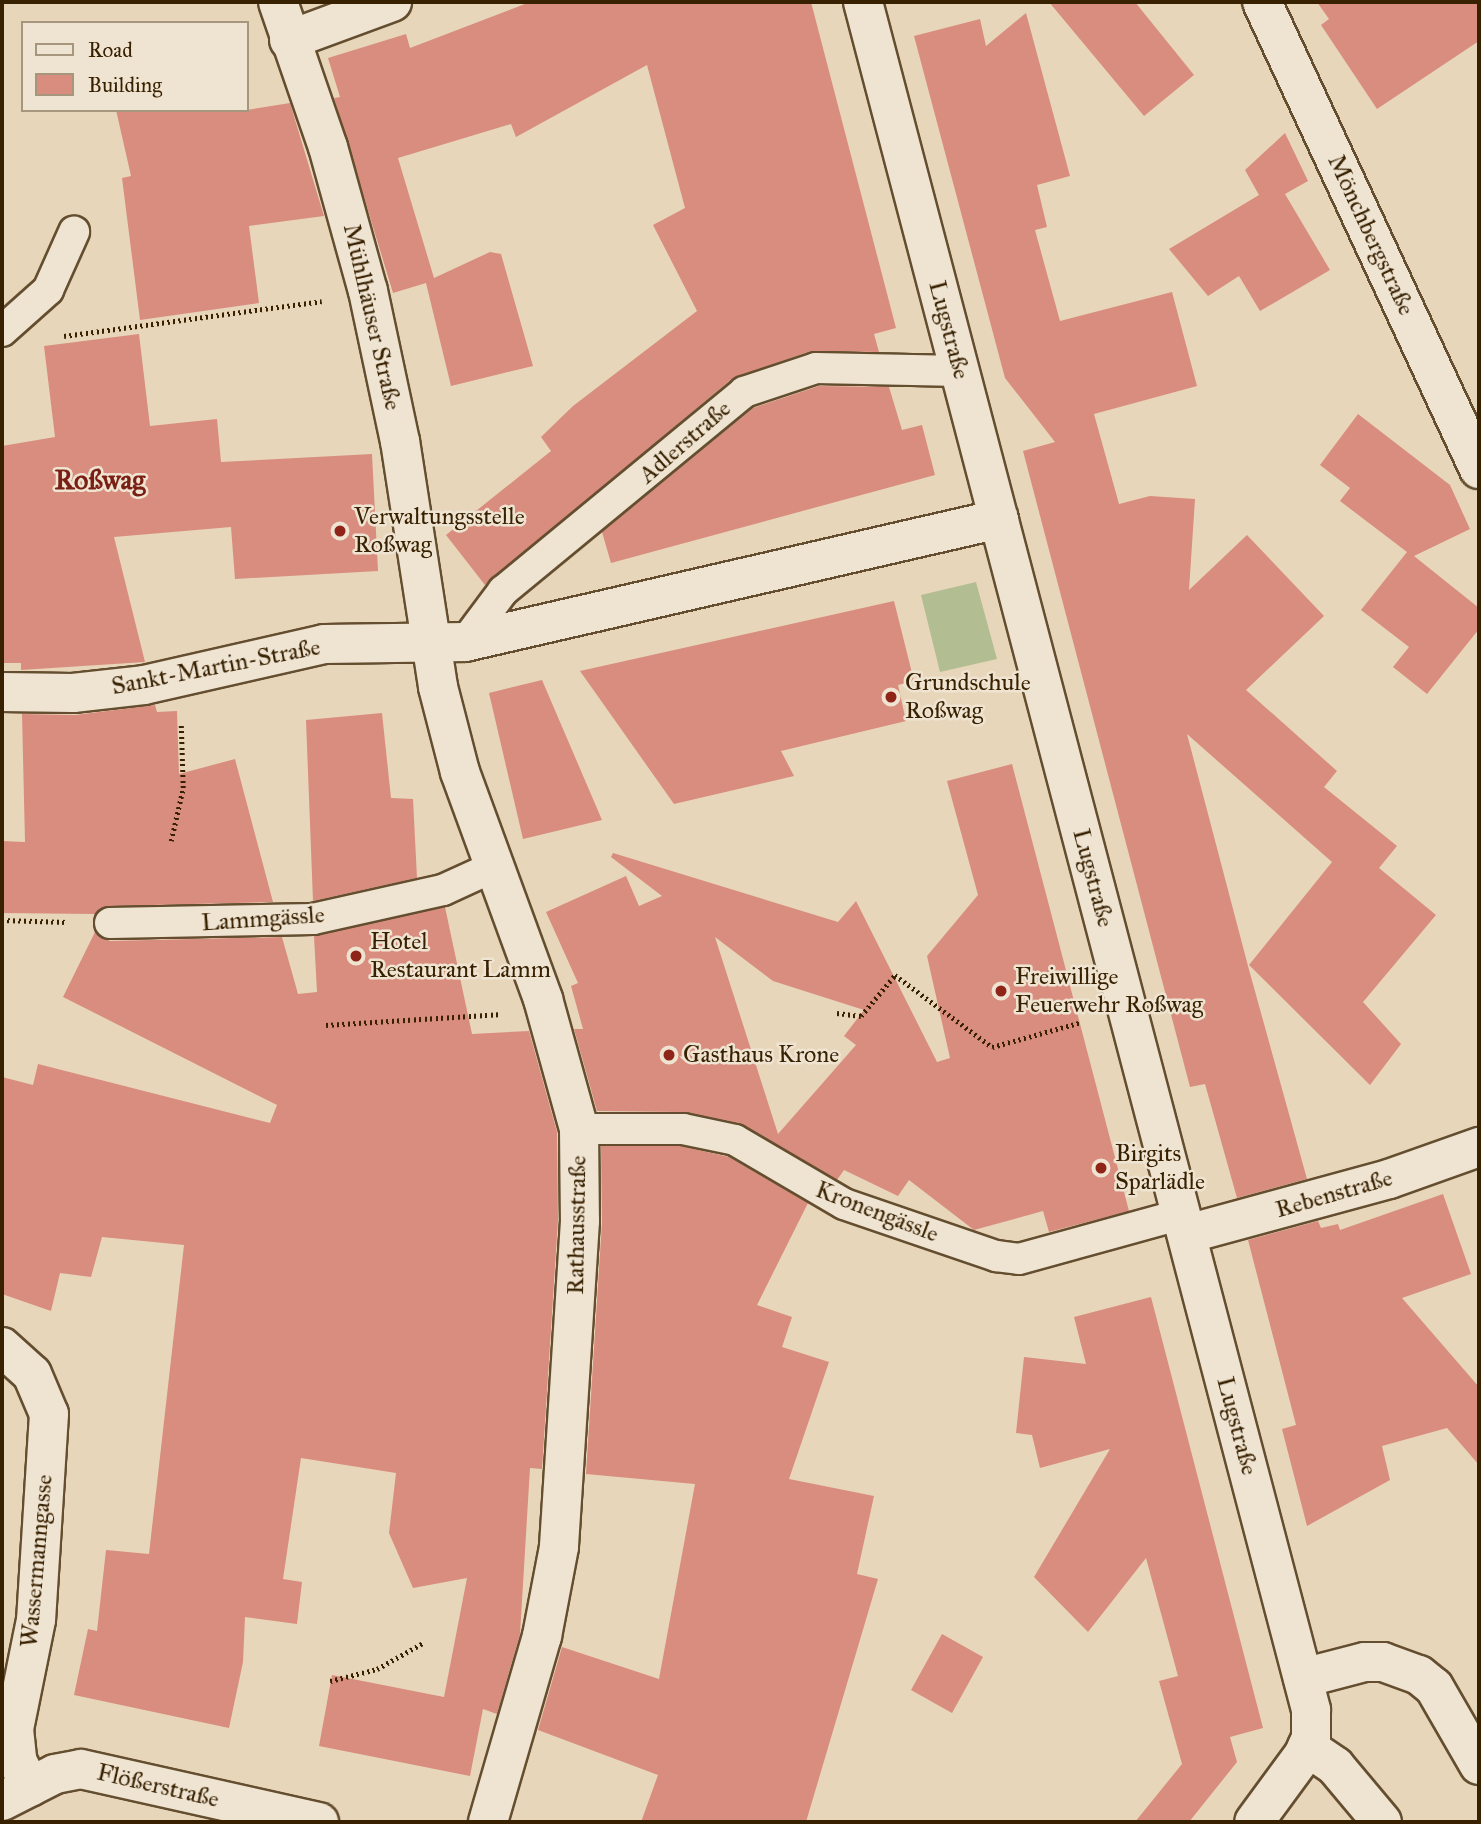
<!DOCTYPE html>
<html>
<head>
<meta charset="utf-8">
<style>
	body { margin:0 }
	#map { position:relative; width:1481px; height:1824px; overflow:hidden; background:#e7d6ba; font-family:"IM FELL Great Primer",serif }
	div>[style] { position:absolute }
	.green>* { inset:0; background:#b2be92 }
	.building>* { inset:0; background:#d98d7e }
	.path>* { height:4.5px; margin-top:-2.25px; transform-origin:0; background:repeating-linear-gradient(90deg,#382101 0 2px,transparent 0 5.5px) }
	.roads { filter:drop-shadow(2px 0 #644e2f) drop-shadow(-2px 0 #644e2f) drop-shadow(0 2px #644e2f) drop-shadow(0 -2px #644e2f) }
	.service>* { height:30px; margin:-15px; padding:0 15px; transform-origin:15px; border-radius:15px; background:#efe4d2 }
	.minor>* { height:38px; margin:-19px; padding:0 19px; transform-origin:19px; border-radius:19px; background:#efe4d2 }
	.tertiary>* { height:38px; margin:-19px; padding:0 19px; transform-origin:19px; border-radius:19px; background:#efe4d2 }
	.dots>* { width:19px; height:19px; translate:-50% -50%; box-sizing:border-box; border:4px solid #efe4d2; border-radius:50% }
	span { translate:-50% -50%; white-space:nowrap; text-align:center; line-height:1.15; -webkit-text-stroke:5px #efe4d2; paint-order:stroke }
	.street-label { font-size:24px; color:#382101 }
	.poi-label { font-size:24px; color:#382101 }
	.left { translate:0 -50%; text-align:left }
	.quarter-label { font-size:28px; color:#7a1f14; font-weight:700 }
	.frame { position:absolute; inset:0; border:4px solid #382101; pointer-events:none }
	.legend { position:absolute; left:21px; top:21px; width:228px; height:91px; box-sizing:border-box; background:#efe4d2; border:2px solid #a6967e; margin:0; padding:9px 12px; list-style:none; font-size:21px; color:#382101 }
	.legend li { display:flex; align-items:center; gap:14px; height:35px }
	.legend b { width:35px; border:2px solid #a6967e }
</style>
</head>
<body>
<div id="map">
	<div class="green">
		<i style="clip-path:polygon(976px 582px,997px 659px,940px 672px,921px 595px)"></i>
	</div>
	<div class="building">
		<i style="clip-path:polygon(530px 2px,811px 2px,896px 328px,874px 334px,879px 352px,811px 351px,733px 378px,485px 585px,446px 535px,551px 451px,541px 437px,573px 406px,697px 311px,653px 225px,685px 208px,647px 65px,516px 137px,511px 124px,398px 158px,434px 278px,490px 252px,501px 254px,533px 366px,451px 386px,426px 283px,393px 293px,334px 98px,340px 97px,328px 58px,406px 34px,410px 48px)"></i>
		<i style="clip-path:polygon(1049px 2px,1135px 2px,1194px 75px,1144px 116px)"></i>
		<i style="clip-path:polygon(1317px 2px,1479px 2px,1479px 41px,1377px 109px,1321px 25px,1329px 19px)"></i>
		<i style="clip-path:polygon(1026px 13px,1070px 176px,1037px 185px,1047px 227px,1035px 230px,1060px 321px,1172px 292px,1197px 386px,1094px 414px,1119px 504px,1150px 496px,1195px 499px,1189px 590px,1247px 535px,1324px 616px,1246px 690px,1337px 771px,1324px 787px,1397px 846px,1379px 868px,1436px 915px,1363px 1002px,1401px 1044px,1370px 1085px,1249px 965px,1332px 862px,1187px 734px,1248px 966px,1307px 1179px,1237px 1198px,1205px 1084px,1190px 1087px,1023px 451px,1055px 442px,1005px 378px,914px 36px,980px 19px,986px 46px)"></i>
		<i style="clip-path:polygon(290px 103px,324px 216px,249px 226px,259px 303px,140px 320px,122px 178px,131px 176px,116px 110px,247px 110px)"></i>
		<i style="clip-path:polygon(1285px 133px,1308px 181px,1285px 194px,1330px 270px,1260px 311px,1239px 276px,1208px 296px,1169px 249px,1259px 195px,1245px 170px)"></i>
		<i style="clip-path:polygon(139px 334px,150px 426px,217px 419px,221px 462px,372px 454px,378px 571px,235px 579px,231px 527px,114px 537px,145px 662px,21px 670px,21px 663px,2px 663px,2px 446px,55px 437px,44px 346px)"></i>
		<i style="clip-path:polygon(819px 386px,889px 387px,902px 430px,922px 425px,935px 475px,611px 563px,602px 532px,753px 408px)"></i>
		<i style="clip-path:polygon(1358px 414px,1450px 485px,1470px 529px,1414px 556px,1479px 608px,1479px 629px,1427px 694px,1393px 667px,1409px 647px,1361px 610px,1407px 552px,1340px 501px,1350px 488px,1320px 465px)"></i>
		<i style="clip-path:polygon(894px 601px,914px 681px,898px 685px,906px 721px,781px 751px,794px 776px,674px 804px,580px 671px)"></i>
		<i style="clip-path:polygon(542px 680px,602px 820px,523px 839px,489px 693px)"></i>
		<i style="clip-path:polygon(155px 705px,157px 712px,177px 711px,179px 774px,235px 759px,273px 902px,110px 906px,95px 914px,2px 913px,2px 841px,25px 842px,22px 714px,75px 715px)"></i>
		<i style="clip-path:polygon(382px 713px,391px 798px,413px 799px,417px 878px,313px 901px,306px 720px)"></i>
		<i style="clip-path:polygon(evenodd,1012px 764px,1129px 1211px,1049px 1232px,1043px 1211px,974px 1230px,909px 1180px,898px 1196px,844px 1170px,837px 1180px,739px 1123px,683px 1112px,597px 1111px,574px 1029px,583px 1029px,571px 986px,578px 983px,546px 912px,626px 876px,639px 906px,662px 896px,611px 857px,613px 853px,838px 922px,856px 901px,937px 1062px,950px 1058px,927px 956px,978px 895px,947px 781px,1012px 764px,715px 937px,773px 981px,864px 1010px,844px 1036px,856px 1045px,778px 1134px,715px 937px)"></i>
		<i style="clip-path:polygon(445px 907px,472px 1034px,529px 1031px,557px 1132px,558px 1220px,542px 1469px,530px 1468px,520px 1634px,497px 1714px,483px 1709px,470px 1776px,319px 1746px,332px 1675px,444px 1697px,467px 1578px,413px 1588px,389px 1533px,396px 1473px,301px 1458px,283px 1579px,302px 1582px,297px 1624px,245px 1617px,243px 1662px,229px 1728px,74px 1695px,88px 1629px,97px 1631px,106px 1550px,149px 1554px,184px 1245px,102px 1237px,91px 1277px,60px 1273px,51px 1311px,2px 1294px,2px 1077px,33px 1085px,38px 1064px,270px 1123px,277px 1105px,63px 997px,95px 932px,110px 941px,282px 937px,298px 994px,317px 992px,314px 936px)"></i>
		<i style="clip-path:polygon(601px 1146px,681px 1146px,729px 1157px,808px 1203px,757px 1305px,792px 1317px,782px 1347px,829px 1362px,789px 1479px,874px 1496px,857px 1574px,878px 1579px,806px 1822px,641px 1822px,658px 1775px,538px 1730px,562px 1647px,659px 1679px,695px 1484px,586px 1474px,602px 1222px)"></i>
		<i style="clip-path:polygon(1443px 1194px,1471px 1274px,1402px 1298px,1479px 1387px,1479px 1465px,1447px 1428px,1382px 1446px,1390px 1480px,1307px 1526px,1282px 1429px,1296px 1425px,1248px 1240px,1318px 1221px,1321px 1228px,1338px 1224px,1340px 1230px)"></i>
		<i style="clip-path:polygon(1151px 1297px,1263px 1728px,1230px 1737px,1237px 1762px,1189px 1822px,1135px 1822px,1182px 1764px,1159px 1681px,1178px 1676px,1146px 1558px,1088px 1632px,1034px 1577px,1110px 1449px,1040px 1468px,1032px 1435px,1016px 1433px,1024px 1357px,1086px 1364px,1074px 1317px)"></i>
		<i style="clip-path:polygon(942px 1634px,983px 1657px,952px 1713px,911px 1690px)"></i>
	</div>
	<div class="path">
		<i style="left:64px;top:336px;width:260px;rotate:-7.7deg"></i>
		<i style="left:171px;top:841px;width:54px;rotate:-77.2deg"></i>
		<i style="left:183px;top:788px;width:63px;rotate:-91.8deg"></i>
		<i style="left:2px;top:920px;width:65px;rotate:1.8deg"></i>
		<i style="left:837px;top:1013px;width:24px;rotate:7deg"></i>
		<i style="left:861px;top:1016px;width:53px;rotate:-50.3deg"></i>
		<i style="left:895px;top:975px;width:121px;rotate:36.6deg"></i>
		<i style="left:992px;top:1047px;width:93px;rotate:-15.5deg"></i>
		<i style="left:326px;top:1025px;width:173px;rotate:-3.6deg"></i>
		<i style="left:330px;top:1681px;width:49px;rotate:-14.3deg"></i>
		<i style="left:377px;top:1669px;width:53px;rotate:-29.5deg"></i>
	</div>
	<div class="roads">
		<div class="service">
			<i style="left:2px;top:331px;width:62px;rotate:-41.7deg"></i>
			<i style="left:48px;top:290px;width:64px;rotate:-65.9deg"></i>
			<i style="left:465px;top:642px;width:64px;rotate:-53.3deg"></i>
			<i style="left:503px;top:591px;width:313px;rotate:-39.5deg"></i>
			<i style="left:744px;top:392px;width:76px;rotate:-18.4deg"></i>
			<i style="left:816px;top:368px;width:144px;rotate:1.2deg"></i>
			<i style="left:110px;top:923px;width:203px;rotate:-1.1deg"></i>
			<i style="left:313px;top:919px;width:133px;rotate:-12.6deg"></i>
			<i style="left:443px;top:890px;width:55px;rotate:-24.7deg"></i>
			<i style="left:579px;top:1129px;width:104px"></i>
			<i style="left:683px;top:1129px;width:53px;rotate:11.9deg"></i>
			<i style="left:735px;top:1140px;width:126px;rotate:30.4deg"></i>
			<i style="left:844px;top:1204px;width:161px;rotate:18.9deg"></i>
			<i style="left:996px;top:1256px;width:23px;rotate:7deg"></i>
			<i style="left:1019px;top:1259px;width:169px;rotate:-15.4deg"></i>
		</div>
		<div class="minor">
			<i style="left:863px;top:2px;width:1766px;rotate:75.3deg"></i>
			<i style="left:1311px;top:1710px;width:28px;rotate:90deg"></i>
			<i style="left:1311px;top:1738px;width:17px;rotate:114deg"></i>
			<i style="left:1304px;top:1754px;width:84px;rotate:126.3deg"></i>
			<i style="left:1262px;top:2px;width:515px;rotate:65.08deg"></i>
			<i style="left:289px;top:40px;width:110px;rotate:-20.3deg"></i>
			<i style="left:2px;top:692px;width:71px;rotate:0.8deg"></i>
			<i style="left:73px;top:693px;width:71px;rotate:-6.4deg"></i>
			<i style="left:144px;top:685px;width:185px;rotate:-12.8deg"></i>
			<i style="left:324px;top:644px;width:141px;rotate:-0.8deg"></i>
			<i style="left:465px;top:642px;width:548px;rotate:-12.97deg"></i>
			<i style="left:1187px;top:1234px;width:209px;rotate:-15.2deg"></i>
			<i style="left:1389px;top:1179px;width:96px;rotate:-19.6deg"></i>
			<i style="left:2px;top:1347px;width:40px;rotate:42deg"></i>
			<i style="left:32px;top:1374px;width:43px;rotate:67deg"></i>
			<i style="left:49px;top:1414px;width:206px;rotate:93.6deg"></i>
			<i style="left:36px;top:1620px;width:111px;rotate:101.4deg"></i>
			<i style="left:14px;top:1729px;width:31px;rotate:84deg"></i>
			<i style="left:17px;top:1760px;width:30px;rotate:64deg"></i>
			<i style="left:1303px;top:1678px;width:64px;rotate:-14.5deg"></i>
			<i style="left:1365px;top:1662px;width:18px"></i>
			<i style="left:1383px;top:1662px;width:38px;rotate:20deg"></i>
			<i style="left:1419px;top:1675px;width:19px;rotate:39deg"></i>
			<i style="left:1434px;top:1687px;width:90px;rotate:60deg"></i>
			<i style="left:1307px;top:1747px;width:34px;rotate:34deg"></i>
			<i style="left:1335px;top:1766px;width:73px;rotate:50deg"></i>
			<i style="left:2px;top:1801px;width:59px;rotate:-27deg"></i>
			<i style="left:55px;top:1774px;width:26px;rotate:-11deg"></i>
			<i style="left:81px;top:1769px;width:244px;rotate:12.6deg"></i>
		</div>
		<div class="tertiary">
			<i style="left:278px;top:2px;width:153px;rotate:71deg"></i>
			<i style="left:328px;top:147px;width:149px;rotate:74.5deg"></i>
			<i style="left:368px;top:291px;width:153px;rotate:78deg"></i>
			<i style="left:400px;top:441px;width:249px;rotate:81.2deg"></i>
			<i style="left:438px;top:687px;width:88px;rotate:75.5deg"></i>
			<i style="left:460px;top:772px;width:242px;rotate:69.9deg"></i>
			<i style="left:543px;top:999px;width:135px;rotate:74.5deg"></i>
			<i style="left:579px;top:1129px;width:92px;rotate:89.4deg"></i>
			<i style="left:580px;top:1221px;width:327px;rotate:93.7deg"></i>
			<i style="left:559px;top:1547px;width:91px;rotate:100.8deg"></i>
			<i style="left:542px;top:1636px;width:194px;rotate:106.2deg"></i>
		</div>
	</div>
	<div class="dots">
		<i style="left:340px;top:531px;background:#8f2418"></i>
		<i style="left:891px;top:697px;background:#8f2418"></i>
		<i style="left:356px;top:956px;background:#8f2418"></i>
		<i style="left:1001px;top:991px;background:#8f2418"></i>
		<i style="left:669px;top:1055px;background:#8f2418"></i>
		<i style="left:1101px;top:1168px;background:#8f2418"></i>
	</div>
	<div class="street-label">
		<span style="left:1371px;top:235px;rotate:65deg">Mönchbergstraße</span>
		<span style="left:372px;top:317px;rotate:77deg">Mühlhäuser Straße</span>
		<span style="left:949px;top:330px;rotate:75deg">Lugstraße</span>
		<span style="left:685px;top:442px;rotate:-41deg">Adlerstraße</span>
		<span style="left:216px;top:667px;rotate:-11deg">Sankt-Martin-Straße</span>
		<span style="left:1093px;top:878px;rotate:75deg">Lugstraße</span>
		<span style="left:263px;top:919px;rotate:-4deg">Lammgässle</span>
		<span style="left:1334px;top:1194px;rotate:-16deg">Rebenstraße</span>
		<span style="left:877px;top:1212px;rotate:21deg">Kronengässle</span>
		<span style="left:577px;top:1225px;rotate:-89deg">Rathausstraße</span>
		<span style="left:1237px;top:1426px;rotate:75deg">Lugstraße</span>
		<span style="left:37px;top:1561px;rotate:-85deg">Wassermanngasse</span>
		<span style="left:158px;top:1786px;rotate:13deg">Flößerstraße</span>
	</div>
	<div class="poi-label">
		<span class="left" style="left:354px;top:531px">Verwaltungsstelle<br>Roßwag</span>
		<span class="left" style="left:905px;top:697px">Grundschule<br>Roßwag</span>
		<span class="left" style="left:370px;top:956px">Hotel<br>Restaurant Lamm</span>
		<span class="left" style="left:1015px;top:991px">Freiwillige<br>Feuerwehr Roßwag</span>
		<span class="left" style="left:683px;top:1055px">Gasthaus Krone</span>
		<span class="left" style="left:1115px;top:1168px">Birgits<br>Sparlädle</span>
	</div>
	<div class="quarter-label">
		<span style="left:100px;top:480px">Roßwag</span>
	</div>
	<div class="frame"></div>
	<ul class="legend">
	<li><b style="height:9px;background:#efe4d2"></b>Road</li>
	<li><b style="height:19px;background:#d98d7e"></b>Building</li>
	</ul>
</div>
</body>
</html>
